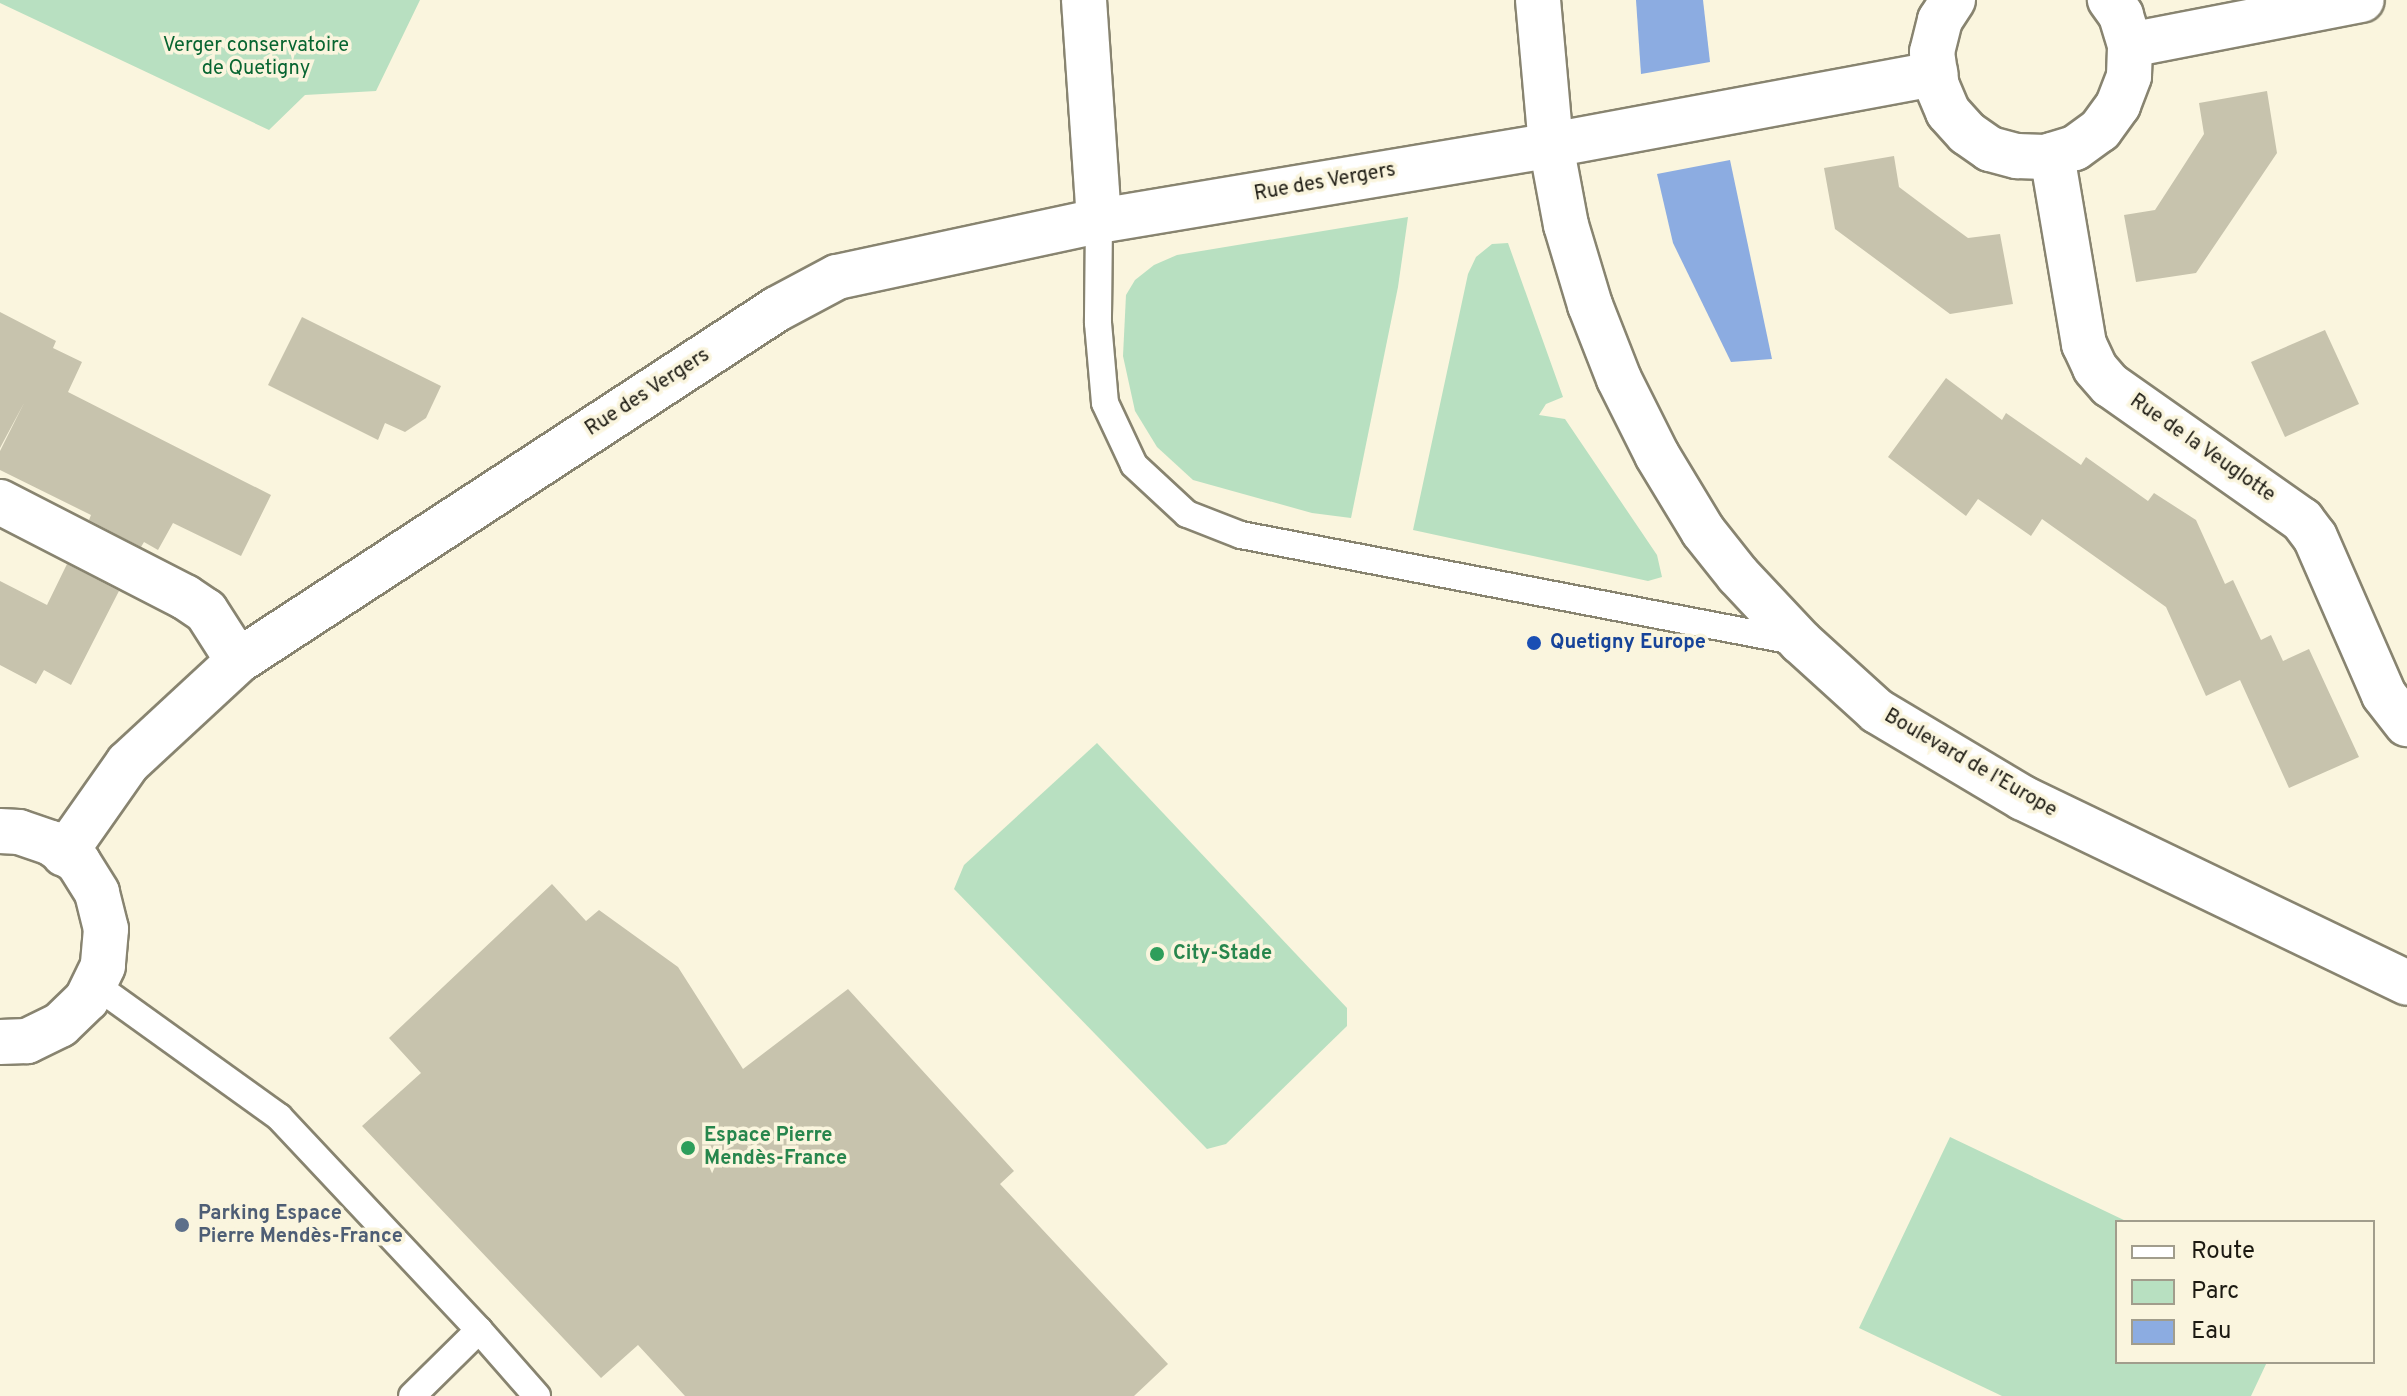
<!DOCTYPE html>
<html>
<head>
<meta charset="utf-8">
<style>
	body { margin:0 }
	#map { position:relative; width:2407px; height:1396px; overflow:hidden; background:#faf5de; font-family:Overpass,sans-serif }
	div>[style] { position:absolute }
	.green>* { inset:0; background:#b8e0c1 }
	.water>* { inset:0; background:#8cace1 }
	.building>* { inset:0; background:#c7c3ad }
	.roads { filter:drop-shadow(2px 0 #888470) drop-shadow(-2px 0 #888470) drop-shadow(0 2px #888470) drop-shadow(0 -2px #888470) }
	.lane>* { height:26px; margin:-13px; padding:0 13px; transform-origin:13px; border-radius:13px; background:#fff }
	.street>* { height:44px; margin:-22px; padding:0 22px; transform-origin:22px; border-radius:22px; background:#fff }
	.secondary>* { height:44px; margin:-22px; padding:0 22px; transform-origin:22px; border-radius:22px; background:#fff }
	.dots>* { width:22px; height:22px; translate:-50% -50%; box-sizing:border-box; border:4px solid #faf5de; border-radius:50% }
	span { translate:-50% -50%; white-space:nowrap; text-align:center; line-height:1.15; -webkit-text-stroke:7px #faf5de; paint-order:stroke }
	.park-label { font-size:20px; color:#086531 }
	.street-label { font-size:20px; color:#1c1a12 }
	.transit-label { font-size:20px; color:#164399; font-weight:700 }
	.left { translate:0 -50%; text-align:left }
	.leisure-label { font-size:20px; color:#27864d; font-weight:700 }
	.service-label { font-size:20px; color:#4e5e75; font-weight:700 }
	.legend { position:absolute; left:2115px; top:1220px; width:260px; height:144px; box-sizing:border-box; background:#faf5de; border:2px solid #a19d8c; margin:0; padding:10px 14px; list-style:none; font-size:24px; color:#1c1a12 }
	.legend li { display:flex; align-items:center; gap:16px; height:40px }
	.legend b { width:40px; border:2px solid #a19d8c }
</style>
</head>
<body>
<div id="map">
	<div class="green">
		<i style="clip-path:polygon(0 0,420px 0,376px 91px,305px 95px,269px 130px,0 3px)"></i>
		<i style="clip-path:polygon(1408px 217px,1398px 287px,1351px 518px,1312px 513px,1193px 480px,1157px 447px,1135px 411px,1123px 356px,1126px 295px,1135px 280px,1154px 265px,1177px 255px)"></i>
		<i style="clip-path:polygon(1508px 243px,1563px 397px,1546px 404px,1539px 415px,1565px 419px,1657px 555px,1662px 577px,1648px 581px,1413px 530px,1468px 274px,1476px 257px,1492px 244px)"></i>
		<i style="clip-path:polygon(1097px 743px,1347px 1008px,1347px 1026px,1226px 1144px,1207px 1149px,954px 889px,964px 865px)"></i>
		<i style="clip-path:polygon(1950px 1137px,2128px 1222px,2117px 1222px,2117px 1362px,2267px 1362px,2251px 1396px,2002px 1396px,1859px 1328px)"></i>
	</div>
	<div class="water">
		<i style="clip-path:polygon(1636px 0,1703px 0,1710px 62px,1641px 74px)"></i>
		<i style="clip-path:polygon(1730px 160px,1772px 359px,1731px 362px,1673px 243px,1657px 174px)"></i>
	</div>
	<div class="building">
		<i style="clip-path:polygon(2267px 91px,2277px 153px,2196px 273px,2136px 282px,2124px 215px,2155px 210px,2179px 173px,2204px 134px,2199px 103px)"></i>
		<i style="clip-path:polygon(1894px 156px,1899px 187px,1935px 214px,1968px 238px,2000px 234px,2013px 304px,1950px 314px,1835px 229px,1824px 168px)"></i>
		<i style="clip-path:polygon(0 312px,56px 341px,53px 348px,82px 362px,68px 392px,271px 495px,241px 556px,173px 523px,158px 550px,144px 542px,141px 547px,89px 520px,91px 515px,0 470px,0 451px,24px 403px,0 448px)"></i>
		<i style="clip-path:polygon(302px 317px,441px 386px,426px 418px,405px 432px,385px 423px,378px 440px,268px 385px)"></i>
		<i style="clip-path:polygon(2325px 330px,2359px 404px,2285px 437px,2251px 362px)"></i>
		<i style="clip-path:polygon(1946px 378px,2002px 420px,2006px 413px,2081px 465px,2086px 457px,2148px 501px,2154px 493px,2196px 520px,2225px 584px,2233px 580px,2261px 640px,2271px 635px,2283px 661px,2309px 649px,2359px 757px,2289px 788px,2240px 680px,2206px 696px,2166px 607px,2042px 519px,2031px 536px,1978px 499px,1966px 516px,1888px 457px)"></i>
		<i style="clip-path:polygon(67px 564px,119px 591px,71px 685px,44px 670px,36px 684px,0 665px,0 581px,47px 605px)"></i>
		<i style="clip-path:polygon(552px 884px,586px 921px,599px 910px,678px 967px,743px 1069px,848px 989px,1014px 1171px,1000px 1184px,1168px 1364px,1134px 1396px,685px 1396px,638px 1345px,601px 1378px,362px 1126px,421px 1073px,389px 1038px)"></i>
	</div>
	<div class="roads">
		<div class="lane">
			<i style="left:1099px;top:221px;width:102px;rotate:90.6deg"></i>
			<i style="left:1098px;top:323px;width:80px;rotate:85deg"></i>
			<i style="left:1105px;top:403px;width:68px;rotate:64.9deg"></i>
			<i style="left:1134px;top:465px;width:72px;rotate:42.8deg"></i>
			<i style="left:1187px;top:514px;width:58px;rotate:21.3deg"></i>
			<i style="left:1241px;top:535px;width:568px;rotate:10.86deg"></i>
			<i style="left:94px;top:984px;width:228px;rotate:35.7deg"></i>
			<i style="left:279px;top:1117px;width:292px;rotate:46.8deg"></i>
			<i style="left:479px;top:1330px;width:94px;rotate:135.4deg"></i>
			<i style="left:479px;top:1330px;width:88px;rotate:48.7deg"></i>
		</div>
		<div class="street">
			<i style="left:1084px;top:0;width:222px;rotate:86.1deg"></i>
			<i style="left:1953px;top:0;width:24px;rotate:123deg"></i>
			<i style="left:1940px;top:20px;width:33px;rotate:104deg"></i>
			<i style="left:1932px;top:52px;width:34px;rotate:82deg"></i>
			<i style="left:1937px;top:86px;width:28px;rotate:67deg"></i>
			<i style="left:1948px;top:112px;width:28px;rotate:48deg"></i>
			<i style="left:1967px;top:133px;width:28px;rotate:35deg"></i>
			<i style="left:1990px;top:149px;width:28px;rotate:15deg"></i>
			<i style="left:2017px;top:156px;width:28px;rotate:2deg"></i>
			<i style="left:2045px;top:157px;width:31px;rotate:-17deg"></i>
			<i style="left:2075px;top:148px;width:31px;rotate:-36deg"></i>
			<i style="left:2100px;top:130px;width:31px;rotate:-54deg"></i>
			<i style="left:2118px;top:105px;width:31px;rotate:-69deg"></i>
			<i style="left:2129px;top:76px;width:31px;rotate:-88deg"></i>
			<i style="left:2130px;top:45px;width:31px;rotate:-107deg"></i>
			<i style="left:2121px;top:15px;width:19px;rotate:-126deg"></i>
			<i style="left:2130px;top:45px;width:236px;rotate:-11deg"></i>
			<i style="left:2052px;top:155px;width:192px;rotate:80.4deg"></i>
			<i style="left:2084px;top:344px;width:26px;rotate:65deg"></i>
			<i style="left:2095px;top:368px;width:23px;rotate:49deg"></i>
			<i style="left:2110px;top:385px;width:235px;rotate:35.1deg"></i>
			<i style="left:2302px;top:520px;width:21px;rotate:53deg"></i>
			<i style="left:2315px;top:537px;width:172px;rotate:66.4deg"></i>
			<i style="left:2384px;top:695px;width:37px;rotate:52deg"></i>
			<i style="left:0;top:502px;width:208px;rotate:27.2deg"></i>
			<i style="left:185px;top:597px;width:25px;rotate:34deg"></i>
			<i style="left:206px;top:611px;width:59px;rotate:57.4deg"></i>
			<i style="left:0;top:831px;width:19px;rotate:3deg"></i>
			<i style="left:19px;top:832px;width:34px;rotate:19deg"></i>
			<i style="left:51px;top:843px;width:33px;rotate:35deg"></i>
			<i style="left:78px;top:862px;width:36px;rotate:58deg"></i>
			<i style="left:97px;top:893px;width:37px;rotate:76deg"></i>
			<i style="left:106px;top:929px;width:37px;rotate:95deg"></i>
			<i style="left:103px;top:966px;width:37px;rotate:116deg"></i>
			<i style="left:87px;top:999px;width:37px;rotate:136deg"></i>
			<i style="left:60px;top:1025px;width:37px;rotate:154deg"></i>
			<i style="left:27px;top:1041px;width:27px;rotate:178deg"></i>
			<i style="left:64px;top:854px;width:111px;rotate:-54.9deg"></i>
			<i style="left:128px;top:763px;width:150px;rotate:-42.8deg"></i>
			<i style="left:238px;top:661px;width:644px;rotate:-33.15deg"></i>
			<i style="left:777px;top:309px;width:68px;rotate:-28.1deg"></i>
			<i style="left:837px;top:277px;width:268px;rotate:-12.1deg"></i>
			<i style="left:1099px;top:221px;width:458px;rotate:-9.5deg"></i>
			<i style="left:1551px;top:145px;width:391px;rotate:-10.5deg"></i>
		</div>
		<div class="secondary">
			<i style="left:1538px;top:0;width:146px;rotate:84.9deg"></i>
			<i style="left:1551px;top:145px;width:81px;rotate:79.4deg"></i>
			<i style="left:1566px;top:225px;width:84px;rotate:73.3deg"></i>
			<i style="left:1590px;top:305px;width:79px;rotate:68.6deg"></i>
			<i style="left:1619px;top:379px;width:85px;rotate:63.4deg"></i>
			<i style="left:1657px;top:455px;width:89px;rotate:58.8deg"></i>
			<i style="left:1703px;top:531px;width:56px;rotate:51.5deg"></i>
			<i style="left:1738px;top:575px;width:92px;rotate:46.8deg"></i>
			<i style="left:1801px;top:642px;width:103px;rotate:42.2deg"></i>
			<i style="left:1877px;top:711px;width:170px;rotate:30.8deg"></i>
			<i style="left:2023px;top:798px;width:426px;rotate:25.7deg"></i>
		</div>
	</div>
	<div class="dots">
		<i style="left:1534px;top:643px;background:#1a4fb4"></i>
		<i style="left:1157px;top:954px;background:#2e9e5b"></i>
		<i style="left:688px;top:1148px;background:#2e9e5b"></i>
		<i style="left:182px;top:1225px;background:#5c6f8a"></i>
	</div>
	<div class="park-label">
		<span style="left:256px;top:58px">Verger conservatoire<br>de Quetigny</span>
	</div>
	<div class="street-label">
		<span style="left:1325px;top:183px;rotate:-10deg">Rue des Vergers</span>
		<span style="left:648px;top:393px;rotate:-33deg">Rue des Vergers</span>
		<span style="left:2202px;top:449px;rotate:35deg">Rue de la Veuglotte</span>
		<span style="left:1970px;top:764px;rotate:30deg">Boulevard de l'Europe</span>
	</div>
	<div class="transit-label">
		<span class="left" style="left:1550px;top:643px">Quetigny Europe</span>
	</div>
	<div class="leisure-label">
		<span class="left" style="left:1173px;top:954px">City-Stade</span>
		<span class="left" style="left:704px;top:1148px">Espace Pierre<br>Mendès-France</span>
	</div>
	<div class="service-label">
		<span class="left" style="left:198px;top:1226px">Parking Espace<br>Pierre Mendès-France</span>
	</div>
	<ul class="legend">
	<li><b style="height:10px;background:#fff"></b>Route</li>
	<li><b style="height:22px;background:#b8e0c1"></b>Parc</li>
	<li><b style="height:22px;background:#8cace1"></b>Eau</li>
	</ul>
</div>
</body>
</html>
